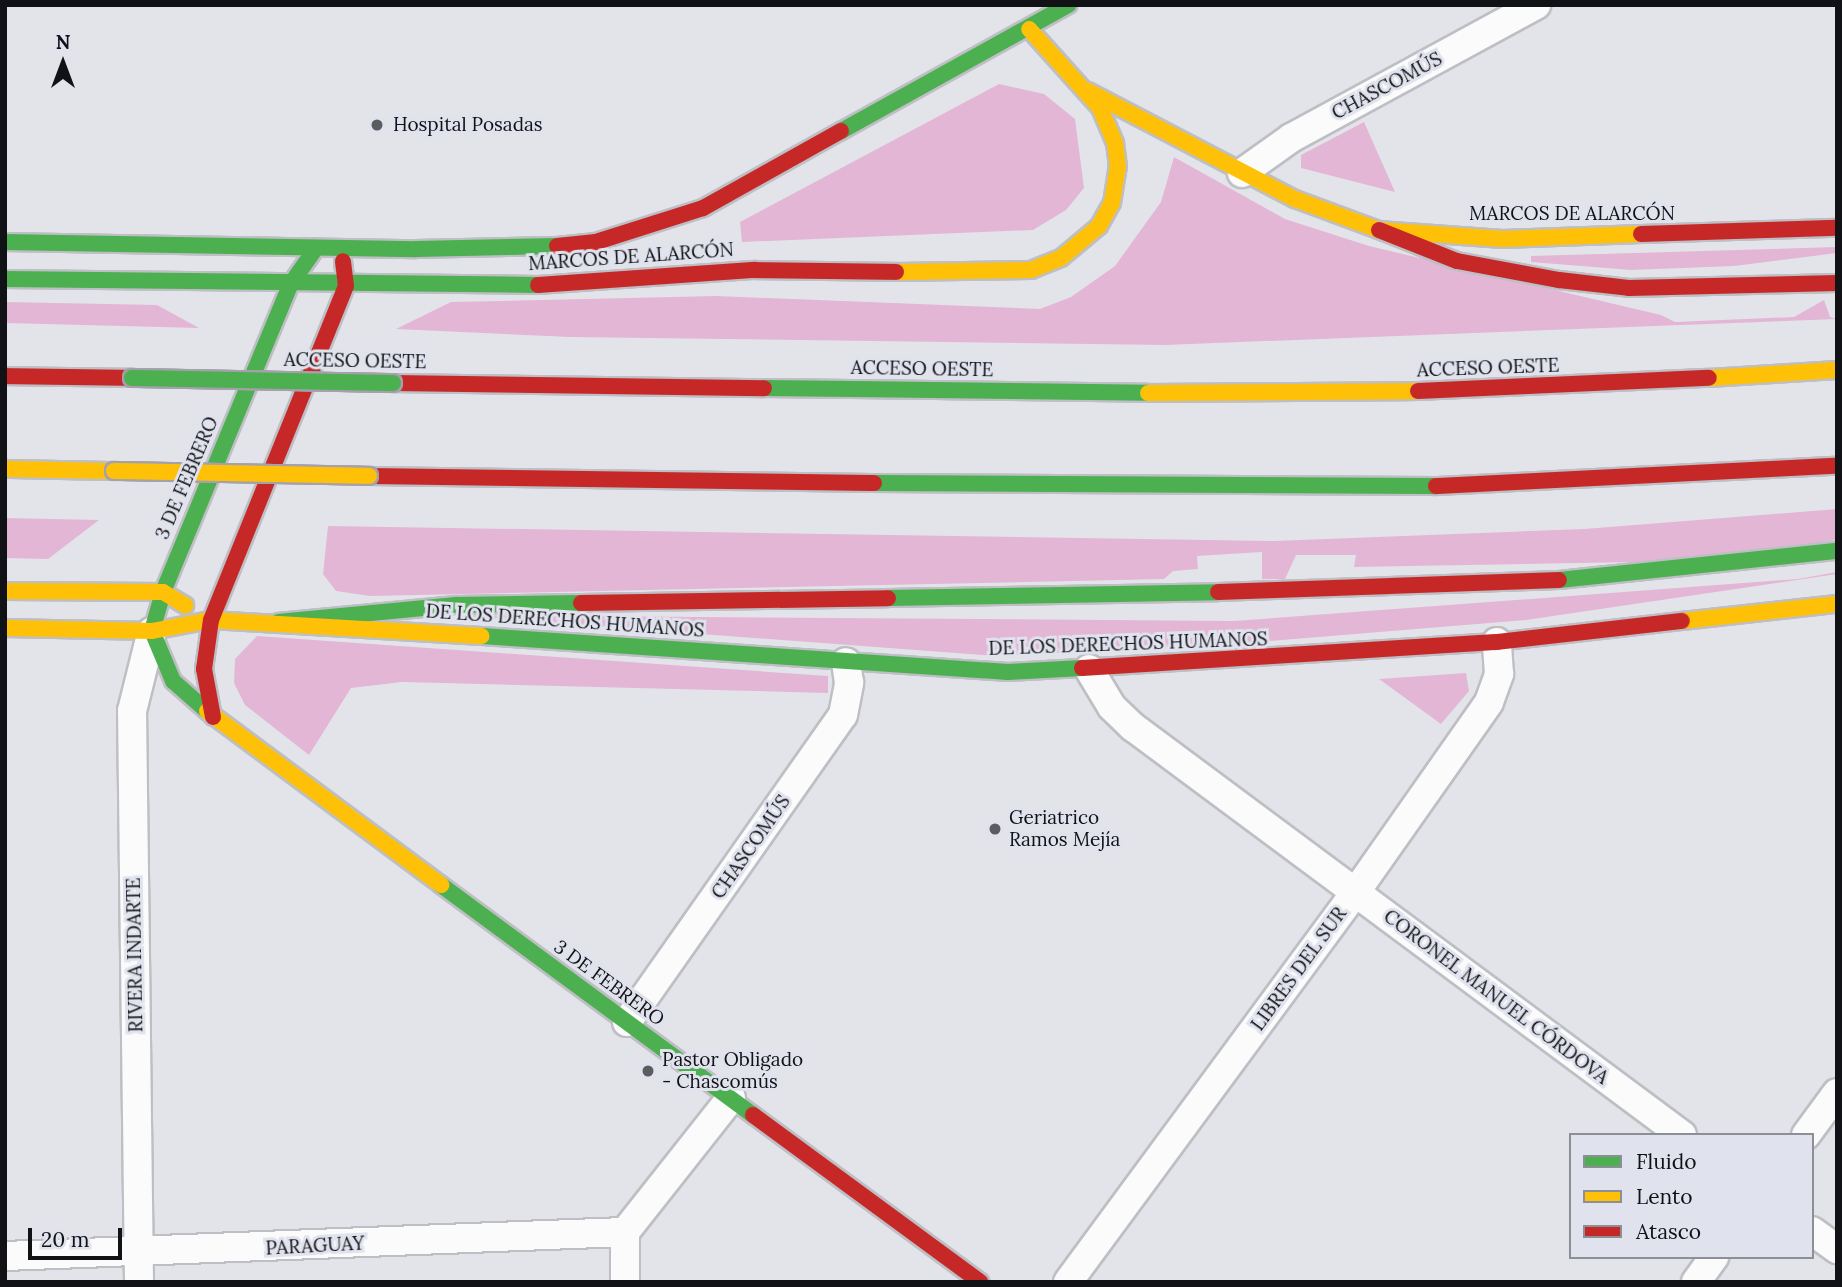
<!DOCTYPE html>
<html>
<head>
<meta charset="utf-8">
<style>
	body { margin:0 }
	#map { position:relative; width:1842px; height:1287px; overflow:hidden; background:#e3e4ea; font-family:Lora,serif }
	div>[style] { position:absolute }
	.green>* { inset:0; background:#e4b6d5 }
	.roads { filter:drop-shadow(2px 0 #bebfc4) drop-shadow(-2px 0 #bebfc4) drop-shadow(0 2px #bebfc4) drop-shadow(0 -2px #bebfc4) }
	.street>* { height:28px; margin:-14px; padding:0 14px; transform-origin:14px; border-radius:14px; background:#fbfbfc }
	.fast>* { height:16px; margin:-8px; padding:0 8px; transform-origin:8px; border-radius:8px; background:#4caf50 }
	.slow>* { height:16px; margin:-8px; padding:0 8px; transform-origin:8px; border-radius:8px; background:#ffc107 }
	.jam>* { height:16px; margin:-8px; padding:0 8px; transform-origin:8px; border-radius:8px; background:#c62828 }
	.bridges { filter:drop-shadow(2px 0 #a4a0ac) drop-shadow(-2px 0 #a4a0ac) drop-shadow(0 2px #a4a0ac) drop-shadow(0 -2px #a4a0ac) }
	.fast-bridge>* { height:16px; margin:-8px; padding:0 8px; transform-origin:8px; border-radius:8px; background:#4caf50 }
	.slow-bridge>* { height:16px; margin:-8px; padding:0 8px; transform-origin:8px; border-radius:8px; background:#ffc107 }
	.dots>* { width:19px; height:19px; translate:-50% -50%; box-sizing:border-box; border:4px solid #e0e2ed; border-radius:50% }
	span { translate:-50% -50%; white-space:nowrap; text-align:center; line-height:1.15; -webkit-text-stroke:6px #e0e2ed; paint-order:stroke }
	.street-label { font-size:19px; color:#111215 }
	.poi-label { font-size:19px; color:#111215 }
	.left { translate:0 -50%; text-align:left }
	.frame { position:absolute; inset:0; border:7px solid #111215; pointer-events:none }
	.legend { position:absolute; left:1569px; top:1133px; width:245px; height:126px; box-sizing:border-box; background:#e0e2ed; border:2px solid #8d8f97; margin:0; padding:9px 12px; list-style:none; font-size:21px; color:#111215 }
	.legend li { display:flex; align-items:center; gap:14px; height:35px }
	.legend b { width:35px; border:2px solid #8d8f97 }
	.north { position:absolute; left:28px; top:28px; width:70px; height:70px; -webkit-text-stroke:5px #e0e2ed; paint-order:stroke; rotate:0deg; font-size:19px; font-weight:700; line-height:28px; text-align:center; color:#111215 }
	.north::after { content:''; display:block; margin:auto; width:24px; height:32px; background:#111215; clip-path:polygon(50% 0,100% 100%,50% 72%,0 100%) }
	.scale { position:absolute; left:28px; top:1228px; width:94px; height:32px; box-sizing:border-box; border:4px solid #111215; border-top:0; padding-left:9px; font-size:21px; line-height:24px; white-space:nowrap; color:#111215; -webkit-text-stroke:5px #e0e2ed; paint-order:stroke }
</style>
</head>
<body>
<div id="map">
	<div class="green">
		<i style="clip-path:polygon(999px 84px,1044px 94px,1075px 119px,1084px 188px,1066px 210px,1033px 230px,742px 242px,740px 222px)"></i>
		<i style="clip-path:polygon(1364px 122px,1395px 192px,1301px 168px,1301px 155px)"></i>
		<i style="clip-path:polygon(1174px 157px,1285px 219px,1369px 246px,1661px 315px,1675px 322px,1794px 317px,1824px 300px,1830px 317px,1837px 319px,1165px 345px,570px 337px,396px 329px,451px 302px,716px 296px,1040px 309px,1071px 297px,1115px 266px,1161px 202px)"></i>
		<i style="clip-path:polygon(1837px 247px,1837px 253px,1734px 266px,1631px 270px,1531px 262px,1531px 256px)"></i>
		<i style="clip-path:polygon(5px 302px,157px 305px,199px 328px,5px 323px)"></i>
		<i style="clip-path:polygon(1837px 509px,1837px 540px,1690px 561px,1354px 567px,1356px 555px,1296px 555px,1285px 579px,1262px 579px,1262px 552px,1197px 556px,1198px 569px,1173px 571px,1164px 579px,370px 596px,336px 591px,323px 574px,328px 526px,1274px 541px,1584px 529px)"></i>
		<i style="clip-path:polygon(5px 518px,99px 520px,48px 559px,5px 558px)"></i>
		<i style="clip-path:polygon(1837px 572px,1837px 574px,1526px 620px,1247px 643px,996px 656px,447px 615px,1234px 621px,1798px 579px)"></i>
		<i style="clip-path:polygon(257px 636px,828px 676px,828px 693px,402px 682px,351px 688px,309px 755px,245px 705px,234px 683px,235px 659px)"></i>
		<i style="clip-path:polygon(1466px 673px,1469px 691px,1441px 724px,1379px 679px)"></i>
	</div>
	<div class="roads">
		<div class="street">
			<i style="left:1242px;top:173px;width:60px;rotate:-35.5deg"></i>
			<i style="left:1291px;top:138px;width:279px;rotate:-28.5deg"></i>
			<i style="left:1089px;top:669px;width:44px;rotate:58.8deg"></i>
			<i style="left:1112px;top:707px;width:29px;rotate:44deg"></i>
			<i style="left:1133px;top:727px;width:684px;rotate:36.62deg"></i>
			<i style="left:627px;top:1022px;width:375px;rotate:-54.9deg"></i>
			<i style="left:843px;top:715px;width:33px;rotate:-79deg"></i>
			<i style="left:849px;top:683px;width:21px;rotate:-98deg"></i>
			<i style="left:1806px;top:1135px;width:52px;rotate:-53.6deg"></i>
			<i style="left:1812px;top:1231px;width:31px;rotate:36deg"></i>
			<i style="left:5px;top:1256px;width:620px;rotate:-2.22deg"></i>
			<i style="left:139px;top:1282px;width:571px;rotate:-90.7deg"></i>
			<i style="left:132px;top:711px;width:82px;rotate:-76deg"></i>
			<i style="left:625px;top:1282px;width:50px;rotate:-90deg"></i>
			<i style="left:625px;top:1232px;width:171px;rotate:-51.7deg"></i>
			<i style="left:1068px;top:1282px;width:483px;rotate:-53.6deg"></i>
			<i style="left:1355px;top:893px;width:233px;rotate:-54.9deg"></i>
			<i style="left:1489px;top:702px;width:30px;rotate:-70deg"></i>
			<i style="left:1499px;top:674px;width:32px;rotate:-94deg"></i>
			<i style="left:1696px;top:1282px;width:31px;rotate:-54deg"></i>
		</div>
		<div class="fast">
			<i style="left:841px;top:131px;width:260px;rotate:-29deg"></i>
			<i style="left:5px;top:242px;width:411px;rotate:1deg"></i>
			<i style="left:416px;top:249px;width:141px;rotate:-1.2deg"></i>
			<i style="left:5px;top:279px;width:533px;rotate:0.64deg"></i>
			<i style="left:764px;top:388px;width:384px;rotate:0.7deg"></i>
			<i style="left:874px;top:483px;width:562px;rotate:0.31deg"></i>
			<i style="left:1559px;top:580px;width:280px;rotate:-6deg"></i>
			<i style="left:888px;top:598px;width:330px;rotate:-1deg"></i>
			<i style="left:278px;top:622px;width:179px;rotate:-5.5deg"></i>
			<i style="left:456px;top:605px;width:125px;rotate:-0.9deg"></i>
			<i style="left:482px;top:636px;width:527px;rotate:3.92deg"></i>
			<i style="left:1008px;top:672px;width:74px;rotate:-3.1deg"></i>
			<i style="left:207px;top:711px;width:45px;rotate:-138.6deg"></i>
			<i style="left:173px;top:681px;width:54px;rotate:-112.8deg"></i>
			<i style="left:152px;top:631px;width:41px;rotate:-74.2deg"></i>
			<i style="left:163px;top:592px;width:332px;rotate:-67.5deg"></i>
			<i style="left:290px;top:285px;width:45px;rotate:-54.9deg"></i>
			<i style="left:441px;top:885px;width:388px;rotate:36.4deg"></i>
		</div>
		<div class="slow">
			<i style="left:1088px;top:91px;width:233px;rotate:27.6deg"></i>
			<i style="left:1295px;top:199px;width:90px;rotate:20.3deg"></i>
			<i style="left:1379px;top:230px;width:124px;rotate:4.2deg"></i>
			<i style="left:1503px;top:239px;width:138px;rotate:-2.1deg"></i>
			<i style="left:896px;top:272px;width:135px;rotate:-0.8deg"></i>
			<i style="left:1031px;top:270px;width:32px;rotate:-22deg"></i>
			<i style="left:1061px;top:258px;width:50px;rotate:-40.1deg"></i>
			<i style="left:1099px;top:226px;width:26px;rotate:-61deg"></i>
			<i style="left:1112px;top:203px;width:36px;rotate:-81deg"></i>
			<i style="left:1118px;top:167px;width:24px;rotate:-97deg"></i>
			<i style="left:1115px;top:143px;width:38px;rotate:-113deg"></i>
			<i style="left:1100px;top:108px;width:106px;rotate:-131.9deg"></i>
			<i style="left:1709px;top:378px;width:128px;rotate:-3.6deg"></i>
			<i style="left:1148px;top:393px;width:270px;rotate:-0.4deg"></i>
			<i style="left:5px;top:469px;width:109px;rotate:1.1deg"></i>
			<i style="left:5px;top:591px;width:158px;rotate:0.4deg"></i>
			<i style="left:163px;top:592px;width:26px;rotate:31deg"></i>
			<i style="left:1682px;top:621px;width:156px;rotate:-6.3deg"></i>
			<i style="left:5px;top:628px;width:147px;rotate:1.2deg"></i>
			<i style="left:152px;top:631px;width:60px;rotate:-10.6deg"></i>
			<i style="left:211px;top:620px;width:271px;rotate:3.4deg"></i>
			<i style="left:207px;top:711px;width:292px;rotate:36.6deg"></i>
		</div>
		<div class="jam">
			<i style="left:1379px;top:230px;width:84px;rotate:21.7deg"></i>
			<i style="left:1457px;top:261px;width:104px;rotate:10.6deg"></i>
			<i style="left:1559px;top:280px;width:70px;rotate:6.5deg"></i>
			<i style="left:1629px;top:288px;width:208px;rotate:-1.4deg"></i>
			<i style="left:1641px;top:234px;width:196px;rotate:-1.8deg"></i>
			<i style="left:557px;top:246px;width:39px;rotate:-6deg"></i>
			<i style="left:596px;top:242px;width:112px;rotate:-17.6deg"></i>
			<i style="left:703px;top:208px;width:158px;rotate:-29.2deg"></i>
			<i style="left:538px;top:285px;width:218px;rotate:-4deg"></i>
			<i style="left:755px;top:270px;width:141px;rotate:0.8deg"></i>
			<i style="left:5px;top:376px;width:127px;rotate:0.9deg"></i>
			<i style="left:393px;top:383px;width:371px;rotate:0.8deg"></i>
			<i style="left:1418px;top:391px;width:291px;rotate:-2.6deg"></i>
			<i style="left:369px;top:476px;width:505px;rotate:0.79deg"></i>
			<i style="left:1436px;top:486px;width:401px;rotate:-2.9deg"></i>
			<i style="left:1218px;top:592px;width:341px;rotate:-2deg"></i>
			<i style="left:581px;top:603px;width:307px;rotate:-0.9deg"></i>
			<i style="left:1082px;top:668px;width:416px;rotate:-3.6deg"></i>
			<i style="left:1497px;top:642px;width:186px;rotate:-6.5deg"></i>
			<i style="left:213px;top:717px;width:49px;rotate:-100.6deg"></i>
			<i style="left:204px;top:669px;width:49px;rotate:-81.9deg"></i>
			<i style="left:211px;top:620px;width:360px;rotate:-68deg"></i>
			<i style="left:346px;top:286px;width:25px;rotate:-97deg"></i>
			<i style="left:753px;top:1115px;width:282px;rotate:36.3deg"></i>
		</div>
	</div>
	<div class="bridges">
		<div class="fast-bridge">
			<i style="left:132px;top:378px;width:261px;rotate:1.1deg"></i>
		</div>
		<div class="slow-bridge">
			<i style="left:114px;top:471px;width:255px;rotate:1.1deg"></i>
		</div>
	</div>
	<div class="dots">
		<i style="left:377px;top:125px;background:#5a5c60"></i>
		<i style="left:995px;top:829px;background:#5a5c60"></i>
		<i style="left:648px;top:1071px;background:#5a5c60"></i>
	</div>
	<div class="street-label">
		<span style="left:1387px;top:86px;rotate:-28deg">CHASCOMÚS</span>
		<span style="left:1572px;top:214px">MARCOS DE ALARCÓN</span>
		<span style="left:631px;top:257px;rotate:-4deg">MARCOS DE ALARCÓN</span>
		<span style="left:355px;top:361px;rotate:1deg">ACCESO OESTE</span>
		<span style="left:1488px;top:368px;rotate:-2deg">ACCESO OESTE</span>
		<span style="left:922px;top:369px;rotate:1deg">ACCESO OESTE</span>
		<span style="left:187px;top:478px;rotate:-67deg">3 DE FEBRERO</span>
		<span style="left:565px;top:621px;rotate:4deg">DE LOS DERECHOS HUMANOS</span>
		<span style="left:1128px;top:644px;rotate:-2deg">DE LOS DERECHOS HUMANOS</span>
		<span style="left:751px;top:847px;rotate:-55deg">CHASCOMÚS</span>
		<span style="left:135px;top:955px;rotate:-91deg">RIVERA INDARTE</span>
		<span style="left:1299px;top:969px;rotate:-54deg">LIBRES DEL SUR</span>
		<span style="left:609px;top:983px;rotate:36deg">3 DE FEBRERO</span>
		<span style="left:1496px;top:997px;rotate:37deg">CORONEL MANUEL CÓRDOVA</span>
		<span style="left:315px;top:1246px;rotate:-3deg">PARAGUAY</span>
	</div>
	<div class="poi-label">
		<span class="left" style="left:393px;top:125px">Hospital Posadas</span>
		<span class="left" style="left:1009px;top:829px">Geriatrico<br>Ramos Mejía</span>
		<span class="left" style="left:662px;top:1071px">Pastor Obligado<br>- Chascomús</span>
	</div>
	<div class="frame"></div>
	<ul class="legend">
	<li><b style="height:9px;background:#4caf50"></b>Fluido</li>
	<li><b style="height:9px;background:#ffc107"></b>Lento</li>
	<li><b style="height:9px;background:#c62828"></b>Atasco</li>
	</ul>
	<div class="north">N</div>
	<div class="scale">20 m</div>
</div>
</body>
</html>
